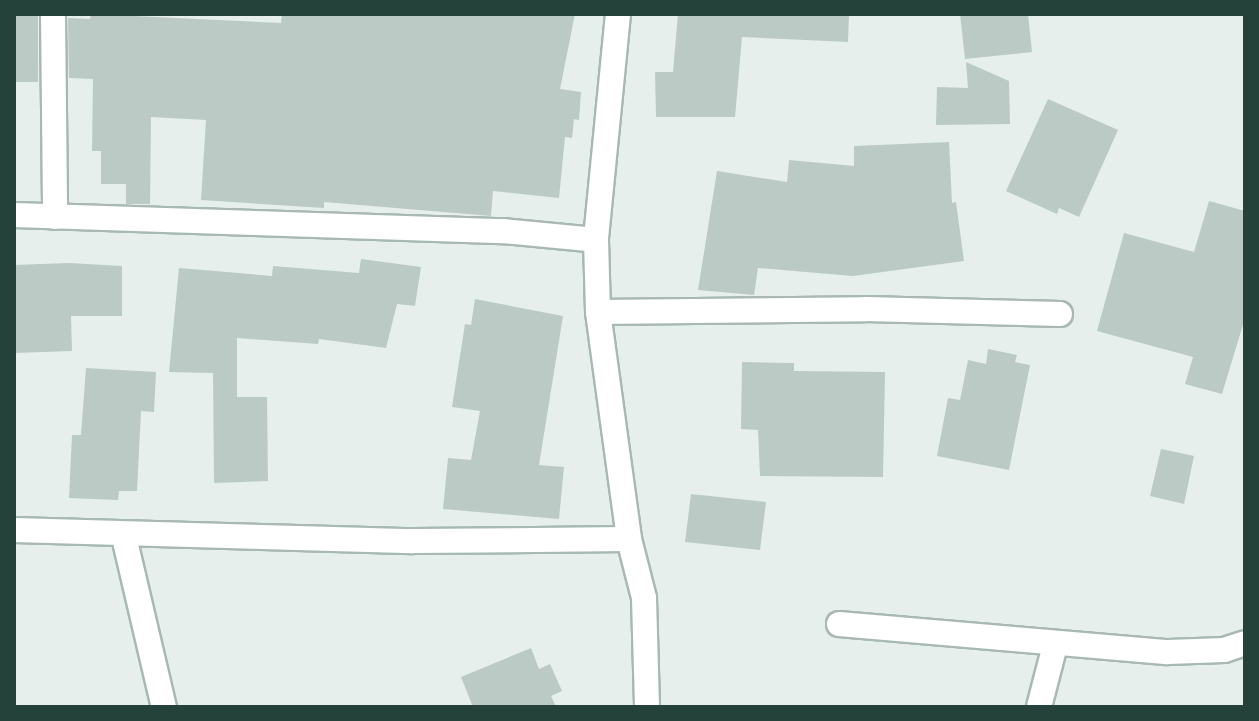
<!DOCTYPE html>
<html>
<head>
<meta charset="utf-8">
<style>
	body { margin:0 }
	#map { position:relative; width:1259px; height:721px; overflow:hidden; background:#e6efeb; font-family:Manrope,sans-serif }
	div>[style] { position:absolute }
	.building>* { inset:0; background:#bbcac4 }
	.roads { filter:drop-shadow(2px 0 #a8b8b2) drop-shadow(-2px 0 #a8b8b2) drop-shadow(0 2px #a8b8b2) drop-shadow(0 -2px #a8b8b2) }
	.minor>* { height:24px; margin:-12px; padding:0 12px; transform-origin:12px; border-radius:12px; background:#fff }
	span { translate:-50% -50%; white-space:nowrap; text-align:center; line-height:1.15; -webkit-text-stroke:8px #f7fbf9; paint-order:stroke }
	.frame { position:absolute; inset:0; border:16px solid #24423a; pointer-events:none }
</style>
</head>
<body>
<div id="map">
	<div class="building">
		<i style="clip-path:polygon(14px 14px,38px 16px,38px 82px,14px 82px)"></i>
		<i style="clip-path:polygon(91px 14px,281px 23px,282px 14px,575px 14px,560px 89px,581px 92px,579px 120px,574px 119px,572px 138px,565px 137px,559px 198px,493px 191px,491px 216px,324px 202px,324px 208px,201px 200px,206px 120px,151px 117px,150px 204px,126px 204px,126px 184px,101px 184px,101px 151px,92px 151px,93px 79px,69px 78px,68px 18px,90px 19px)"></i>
		<i style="clip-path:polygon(678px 14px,849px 14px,848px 42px,742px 37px,735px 117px,656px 117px,655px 72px,673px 72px)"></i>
		<i style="clip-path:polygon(960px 14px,1028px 14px,1032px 52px,965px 59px)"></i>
		<i style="clip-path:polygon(966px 62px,1009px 81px,1010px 124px,936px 125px,937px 87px,968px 88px)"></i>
		<i style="clip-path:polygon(1048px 99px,1118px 130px,1079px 217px,1059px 208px,1057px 214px,1006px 191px)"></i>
		<i style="clip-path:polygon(949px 142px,952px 203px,956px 202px,964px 261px,853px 276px,758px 268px,754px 295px,698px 290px,717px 171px,787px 182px,789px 160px,854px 166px,854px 146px)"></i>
		<i style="clip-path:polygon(1209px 201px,1245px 211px,1245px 318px,1222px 394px,1185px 384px,1193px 357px,1097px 331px,1124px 233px,1194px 252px)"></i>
		<i style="clip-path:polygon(361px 259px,421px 267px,415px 306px,397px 304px,386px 348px,319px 339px,318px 344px,237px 338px,237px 397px,267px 397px,268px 481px,214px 483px,213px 373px,169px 372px,179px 268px,272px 276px,273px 266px,359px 273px)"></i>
		<i style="clip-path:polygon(69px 263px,122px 266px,122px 316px,71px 316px,72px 351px,14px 353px,14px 265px)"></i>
		<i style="clip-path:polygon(475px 299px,563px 316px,539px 465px,564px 467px,559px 519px,443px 509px,448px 458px,471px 460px,480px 411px,452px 407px,465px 324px,471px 325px)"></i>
		<i style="clip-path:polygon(988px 349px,1017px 355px,1015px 362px,1030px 365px,1009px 470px,937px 456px,948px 398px,960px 400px,968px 360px,986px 364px)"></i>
		<i style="clip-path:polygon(742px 362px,794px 363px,794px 371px,885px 372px,883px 477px,760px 476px,758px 430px,741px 429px)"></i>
		<i style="clip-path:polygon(86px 368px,156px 372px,154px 412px,141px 411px,137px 491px,119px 491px,118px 500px,69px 498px,72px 435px,81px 435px)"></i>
		<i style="clip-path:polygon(1161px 449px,1194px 456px,1184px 504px,1150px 496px)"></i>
		<i style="clip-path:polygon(691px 494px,766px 502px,760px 550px,685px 542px)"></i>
		<i style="clip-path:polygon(531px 648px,539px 669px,550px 664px,562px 691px,551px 696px,556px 707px,473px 707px,461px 677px)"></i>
	</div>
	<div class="roads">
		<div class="minor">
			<i style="left:53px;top:14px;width:203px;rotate:89.4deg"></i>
			<i style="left:618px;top:14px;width:227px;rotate:95.6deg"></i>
			<i style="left:596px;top:240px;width:72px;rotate:88.4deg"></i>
			<i style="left:598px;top:312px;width:229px;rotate:82.2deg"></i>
			<i style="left:629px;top:539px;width:61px;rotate:75.7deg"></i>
			<i style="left:644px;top:598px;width:109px;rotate:88.4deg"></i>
			<i style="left:14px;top:215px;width:489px;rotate:1.9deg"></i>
			<i style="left:503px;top:231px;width:93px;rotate:5.5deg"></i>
			<i style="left:598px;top:312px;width:268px;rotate:-0.6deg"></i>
			<i style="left:866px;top:309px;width:194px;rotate:1.5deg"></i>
			<i style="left:14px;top:530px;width:399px;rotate:1.6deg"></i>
			<i style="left:413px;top:541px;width:216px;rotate:-0.5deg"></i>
			<i style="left:124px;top:537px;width:175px;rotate:76.8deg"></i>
			<i style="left:839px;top:624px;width:330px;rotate:4.9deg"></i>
			<i style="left:1168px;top:652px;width:56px;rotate:-2deg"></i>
			<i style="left:1224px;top:650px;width:22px;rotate:-18deg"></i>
			<i style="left:1039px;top:707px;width:64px;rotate:-75.5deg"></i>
		</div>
	</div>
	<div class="frame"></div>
</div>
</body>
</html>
